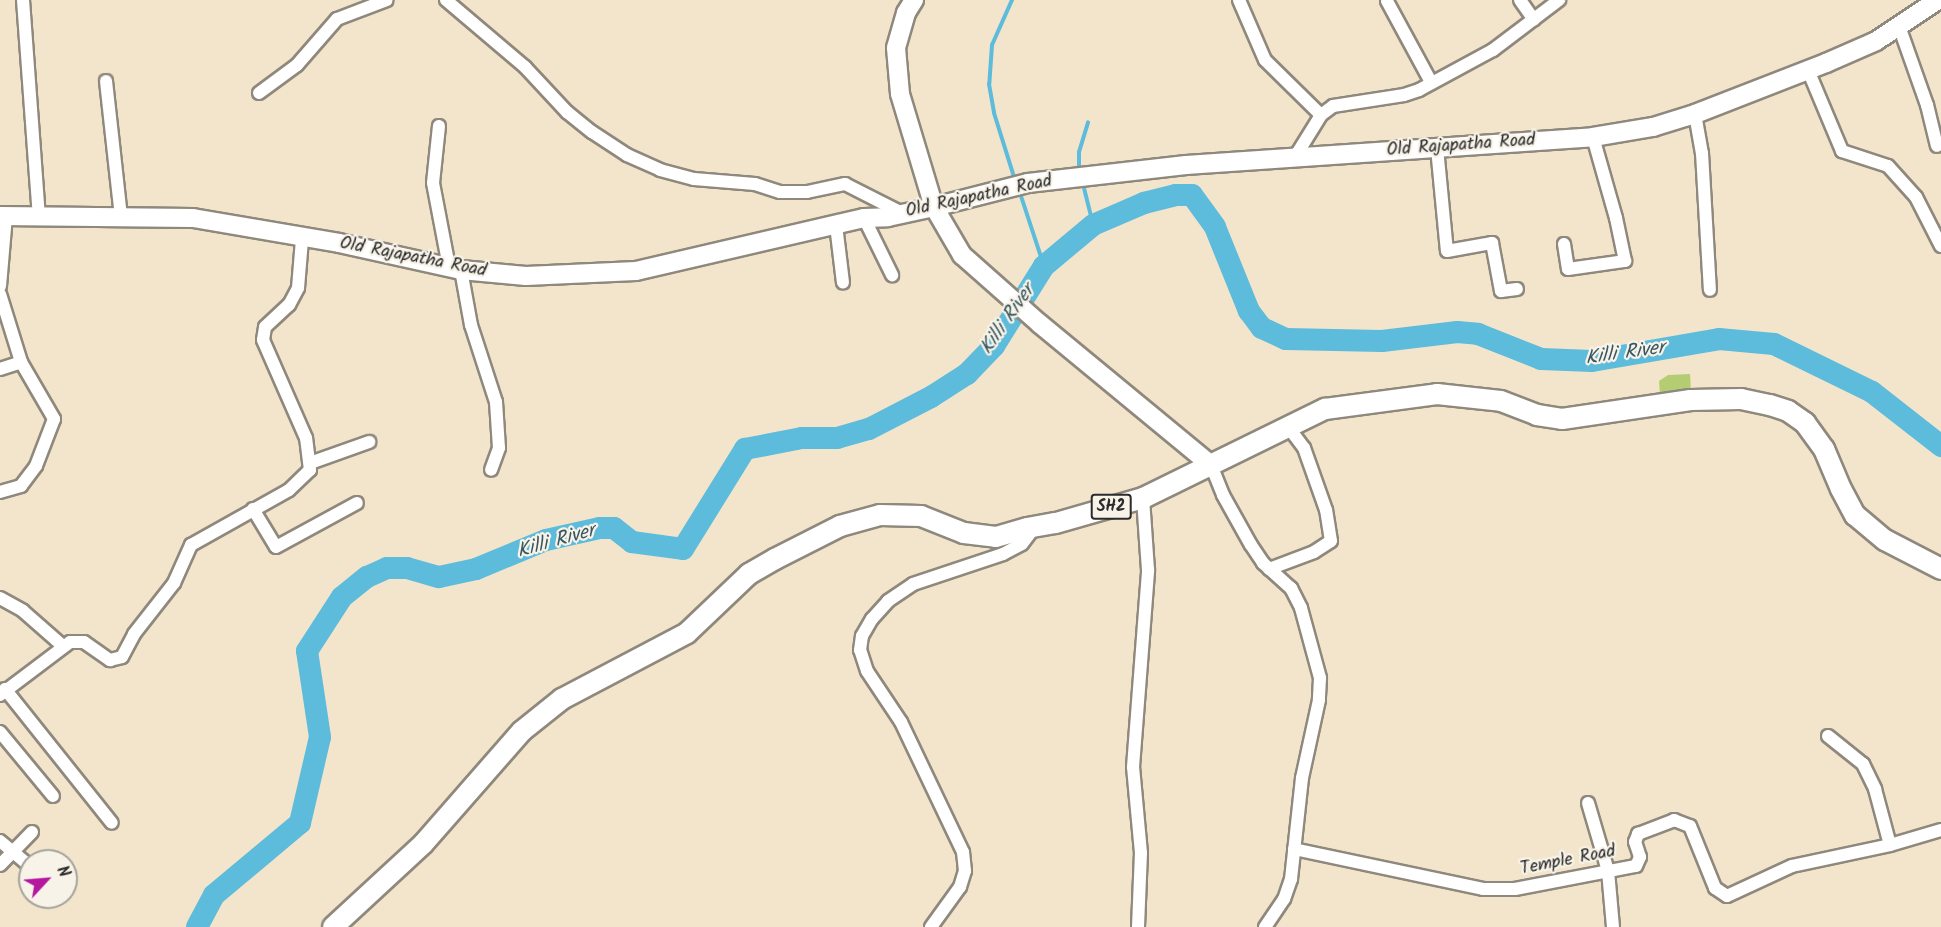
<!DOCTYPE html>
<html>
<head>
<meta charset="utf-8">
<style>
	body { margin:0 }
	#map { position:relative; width:1941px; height:927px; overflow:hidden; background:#f3e5cc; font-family:Kalam,sans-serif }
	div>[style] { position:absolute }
	.green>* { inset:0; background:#b4cd73 }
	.stream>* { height:4px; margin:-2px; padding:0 2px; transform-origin:2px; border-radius:2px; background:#5dbbdb }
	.river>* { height:22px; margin:-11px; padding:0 11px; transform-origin:11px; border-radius:11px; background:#5dbbdb }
	.roads { filter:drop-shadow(2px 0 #8f887c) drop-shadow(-2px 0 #8f887c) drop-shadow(0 2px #8f887c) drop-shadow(0 -2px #8f887c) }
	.street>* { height:12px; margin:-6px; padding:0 6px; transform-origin:6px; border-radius:6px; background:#fff }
	.secondary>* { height:18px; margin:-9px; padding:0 9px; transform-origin:9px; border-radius:9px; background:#fff }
	.primary>* { height:20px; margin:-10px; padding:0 10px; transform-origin:10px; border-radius:10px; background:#fff }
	span { translate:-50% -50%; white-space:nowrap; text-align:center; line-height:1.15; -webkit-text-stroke:4.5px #f7f3e8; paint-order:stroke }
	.shield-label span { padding:2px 4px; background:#f7f3e8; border:2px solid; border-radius:4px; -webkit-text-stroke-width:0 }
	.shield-label { font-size:16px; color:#2b2b2b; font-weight:700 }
	.street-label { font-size:18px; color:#2b2b2b }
	.water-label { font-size:20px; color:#3a5660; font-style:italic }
	.north { position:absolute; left:18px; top:849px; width:60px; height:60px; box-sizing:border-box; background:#f7f3e8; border:2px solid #a5a39c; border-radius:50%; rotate:64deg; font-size:16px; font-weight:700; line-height:24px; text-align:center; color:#2b2b2b }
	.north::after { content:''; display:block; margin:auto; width:21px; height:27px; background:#b5179e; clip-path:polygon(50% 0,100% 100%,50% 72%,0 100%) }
</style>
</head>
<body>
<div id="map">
	<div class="green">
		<i style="clip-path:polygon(1690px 374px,1691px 391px,1660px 394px,1659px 381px,1668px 375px)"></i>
	</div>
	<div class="stream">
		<i style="left:1012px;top:0;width:49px;rotate:114deg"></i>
		<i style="left:992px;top:45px;width:39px;rotate:94deg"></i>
		<i style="left:989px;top:84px;width:29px;rotate:80deg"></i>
		<i style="left:994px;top:113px;width:70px;rotate:72.6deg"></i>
		<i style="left:1079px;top:166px;width:14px;rotate:-90deg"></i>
		<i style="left:1079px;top:152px;width:31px;rotate:-73deg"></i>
		<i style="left:1084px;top:188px;width:38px;rotate:76deg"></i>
		<i style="left:1019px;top:190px;width:80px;rotate:71.8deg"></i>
	</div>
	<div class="river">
		<i style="left:197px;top:927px;width:36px;rotate:-62deg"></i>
		<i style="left:214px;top:895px;width:112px;rotate:-39.9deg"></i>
		<i style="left:300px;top:823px;width:88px;rotate:-76.9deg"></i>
		<i style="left:320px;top:737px;width:87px;rotate:-98.6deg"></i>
		<i style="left:307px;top:651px;width:64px;rotate:-57.1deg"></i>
		<i style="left:342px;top:597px;width:32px;rotate:-39deg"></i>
		<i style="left:367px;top:577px;width:22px;rotate:-24deg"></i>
		<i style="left:387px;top:568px;width:20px"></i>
		<i style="left:407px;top:568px;width:33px;rotate:16deg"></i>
		<i style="left:439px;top:577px;width:38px;rotate:-12deg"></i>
		<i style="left:476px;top:569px;width:76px;rotate:-22.5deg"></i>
		<i style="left:546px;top:540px;width:55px;rotate:-12.5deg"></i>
		<i style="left:600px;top:528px;width:14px"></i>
		<i style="left:614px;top:528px;width:23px;rotate:38deg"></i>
		<i style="left:632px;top:542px;width:51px;rotate:7.8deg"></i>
		<i style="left:683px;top:549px;width:118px;rotate:-58.2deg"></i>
		<i style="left:745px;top:449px;width:58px;rotate:-10.9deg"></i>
		<i style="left:802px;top:438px;width:35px"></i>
		<i style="left:837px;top:438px;width:33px;rotate:-16deg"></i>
		<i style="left:869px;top:429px;width:70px;rotate:-27.3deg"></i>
		<i style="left:931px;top:397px;width:43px;rotate:-32.6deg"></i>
		<i style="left:967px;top:374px;width:39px;rotate:-46deg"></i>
		<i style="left:994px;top:346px;width:94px;rotate:-58deg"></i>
		<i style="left:1044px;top:266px;width:64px;rotate:-39.9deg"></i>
		<i style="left:1093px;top:225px;width:56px;rotate:-23.3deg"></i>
		<i style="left:1144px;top:203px;width:33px;rotate:-14deg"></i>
		<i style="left:1176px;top:195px;width:16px"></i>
		<i style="left:1192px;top:195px;width:39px;rotate:54deg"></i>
		<i style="left:1215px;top:227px;width:91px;rotate:68deg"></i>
		<i style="left:1249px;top:311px;width:21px;rotate:53deg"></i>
		<i style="left:1262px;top:328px;width:26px;rotate:25deg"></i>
		<i style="left:1286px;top:339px;width:96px;rotate:1.2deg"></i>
		<i style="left:1382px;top:341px;width:76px;rotate:-6.8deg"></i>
		<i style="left:1457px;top:332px;width:21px;rotate:5deg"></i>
		<i style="left:1478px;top:334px;width:68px;rotate:21.6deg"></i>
		<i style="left:1541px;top:359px;width:51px;rotate:2.2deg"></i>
		<i style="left:1592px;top:361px;width:129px;rotate:-9.8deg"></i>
		<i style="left:1719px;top:339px;width:55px;rotate:5.2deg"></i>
		<i style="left:1774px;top:344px;width:109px;rotate:26.1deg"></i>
		<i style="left:1872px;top:392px;width:88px;rotate:38deg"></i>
	</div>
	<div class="roads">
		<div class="street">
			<i style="left:23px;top:0;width:217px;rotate:85.8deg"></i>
			<i style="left:446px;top:0;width:104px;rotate:40.3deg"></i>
			<i style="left:525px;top:67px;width:62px;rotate:47deg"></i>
			<i style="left:567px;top:112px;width:32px;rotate:39deg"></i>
			<i style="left:592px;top:132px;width:42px;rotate:33.3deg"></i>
			<i style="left:627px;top:155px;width:36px;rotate:24deg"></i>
			<i style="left:660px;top:170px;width:35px;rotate:15deg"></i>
			<i style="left:694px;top:179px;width:61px;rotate:4.7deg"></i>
			<i style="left:755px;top:184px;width:26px;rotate:18deg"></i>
			<i style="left:780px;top:192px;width:27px"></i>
			<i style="left:807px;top:192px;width:39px;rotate:-12deg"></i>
			<i style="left:845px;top:184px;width:66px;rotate:27deg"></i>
			<i style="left:1239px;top:0;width:65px;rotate:66.6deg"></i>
			<i style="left:1265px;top:60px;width:78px;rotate:44.5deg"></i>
			<i style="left:1520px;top:0;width:24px;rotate:55deg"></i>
			<i style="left:1387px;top:1px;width:92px;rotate:61.5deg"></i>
			<i style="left:1899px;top:26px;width:84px;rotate:70.5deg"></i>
			<i style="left:1927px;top:105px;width:42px;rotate:76.3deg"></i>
			<i style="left:1808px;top:70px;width:88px;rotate:67.2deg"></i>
			<i style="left:1842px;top:151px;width:48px;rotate:18.1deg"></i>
			<i style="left:1888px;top:166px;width:42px;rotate:47.9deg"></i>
			<i style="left:1916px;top:197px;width:55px;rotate:63deg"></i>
			<i style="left:106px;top:81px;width:137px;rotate:83.7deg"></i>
			<i style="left:259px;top:93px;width:47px;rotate:-36.4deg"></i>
			<i style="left:297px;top:65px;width:61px;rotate:-49deg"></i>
			<i style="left:337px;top:19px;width:53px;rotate:-20.8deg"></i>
			<i style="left:1695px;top:114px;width:40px;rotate:80deg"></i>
			<i style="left:1702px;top:153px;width:137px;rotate:86.7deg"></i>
			<i style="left:439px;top:126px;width:57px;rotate:96deg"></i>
			<i style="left:433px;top:183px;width:86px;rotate:79.2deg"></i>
			<i style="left:1437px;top:148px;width:103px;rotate:84.5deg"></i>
			<i style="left:1447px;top:251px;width:46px;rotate:-10.1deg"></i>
			<i style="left:1492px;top:243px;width:49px;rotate:79.4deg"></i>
			<i style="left:1501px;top:291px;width:16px;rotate:-7deg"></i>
			<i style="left:1295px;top:157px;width:49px;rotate:-58.2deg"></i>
			<i style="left:1321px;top:115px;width:15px;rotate:-37deg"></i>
			<i style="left:1333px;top:106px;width:72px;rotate:-8.8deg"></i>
			<i style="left:1404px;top:95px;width:16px;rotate:-18deg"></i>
			<i style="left:1419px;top:90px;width:84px;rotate:-28.4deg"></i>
			<i style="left:1493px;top:50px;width:83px;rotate:-37.1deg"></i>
			<i style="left:864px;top:218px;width:64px;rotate:63.8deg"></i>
			<i style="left:836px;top:225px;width:58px;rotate:83.1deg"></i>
			<i style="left:1564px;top:244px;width:25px;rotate:81deg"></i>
			<i style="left:1568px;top:269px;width:58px;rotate:-8deg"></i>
			<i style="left:1625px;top:261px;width:44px;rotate:-101.8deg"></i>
			<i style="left:1616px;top:218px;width:84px;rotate:-105.9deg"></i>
			<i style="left:461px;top:270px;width:56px;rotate:79.7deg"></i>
			<i style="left:471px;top:325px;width:81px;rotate:72deg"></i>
			<i style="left:496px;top:402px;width:46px;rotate:86.3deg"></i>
			<i style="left:499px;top:448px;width:23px;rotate:110deg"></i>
			<i style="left:0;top:286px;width:70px;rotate:-85.1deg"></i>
			<i style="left:0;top:294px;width:71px;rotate:72.8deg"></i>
			<i style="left:21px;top:362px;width:66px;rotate:59.9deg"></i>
			<i style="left:54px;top:419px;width:50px;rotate:111deg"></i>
			<i style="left:36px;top:466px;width:25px;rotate:127deg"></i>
			<i style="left:21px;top:486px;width:22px;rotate:164deg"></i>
			<i style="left:0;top:369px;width:22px;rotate:-18deg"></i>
			<i style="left:310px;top:463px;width:63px;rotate:-19.6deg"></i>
			<i style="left:1211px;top:465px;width:32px;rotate:68deg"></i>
			<i style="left:1223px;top:495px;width:57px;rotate:60.8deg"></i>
			<i style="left:1251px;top:545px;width:22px;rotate:56deg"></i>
			<i style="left:1263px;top:563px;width:38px;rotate:42deg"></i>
			<i style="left:1291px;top:588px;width:22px;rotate:63deg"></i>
			<i style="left:1301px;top:608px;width:73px;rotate:74.8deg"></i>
			<i style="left:1320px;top:678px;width:22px;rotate:93deg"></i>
			<i style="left:1319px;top:700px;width:80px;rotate:102.3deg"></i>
			<i style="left:1302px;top:778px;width:102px;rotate:96.2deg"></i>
			<i style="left:1291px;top:879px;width:21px;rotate:109deg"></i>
			<i style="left:1284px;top:899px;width:34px;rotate:124deg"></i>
			<i style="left:253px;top:509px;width:44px;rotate:58.8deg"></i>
			<i style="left:276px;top:547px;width:92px;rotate:-28.5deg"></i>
			<i style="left:1269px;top:569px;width:48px;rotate:-20.7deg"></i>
			<i style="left:1314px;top:552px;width:20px;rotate:-33deg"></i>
			<i style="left:1331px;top:541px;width:31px;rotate:-99deg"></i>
			<i style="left:1326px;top:510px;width:66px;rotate:-109.5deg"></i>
			<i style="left:1304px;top:448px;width:26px;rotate:-127deg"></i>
			<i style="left:0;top:598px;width:26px;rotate:29deg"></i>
			<i style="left:23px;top:611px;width:53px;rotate:41.2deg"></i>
			<i style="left:5px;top:689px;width:171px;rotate:51.4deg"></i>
			<i style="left:0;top:695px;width:88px;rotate:-37.1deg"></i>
			<i style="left:70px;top:642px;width:14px"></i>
			<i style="left:84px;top:642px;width:32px;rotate:35deg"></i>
			<i style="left:110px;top:660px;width:12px;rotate:-14deg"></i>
			<i style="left:122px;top:657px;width:26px;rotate:-62deg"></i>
			<i style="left:134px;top:634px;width:65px;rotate:-51.9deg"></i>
			<i style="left:174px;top:583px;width:42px;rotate:-65.9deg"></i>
			<i style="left:191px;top:545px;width:112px;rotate:-29.3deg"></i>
			<i style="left:289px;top:490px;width:29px;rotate:-44deg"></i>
			<i style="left:310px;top:470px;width:32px;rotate:-97deg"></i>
			<i style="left:306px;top:438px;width:107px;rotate:-113.7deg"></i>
			<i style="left:263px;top:340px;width:13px;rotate:-81deg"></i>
			<i style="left:265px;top:327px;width:33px;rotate:-43deg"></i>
			<i style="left:289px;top:305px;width:19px;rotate:-62deg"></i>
			<i style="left:298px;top:288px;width:49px;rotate:-85.3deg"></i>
			<i style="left:0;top:732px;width:83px;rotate:50.4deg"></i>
			<i style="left:1828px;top:736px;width:45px;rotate:38.7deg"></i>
			<i style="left:1863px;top:764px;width:28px;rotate:64deg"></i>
			<i style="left:1875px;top:789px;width:58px;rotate:75deg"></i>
			<i style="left:1588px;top:803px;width:71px;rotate:73.6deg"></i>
			<i style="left:1608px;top:871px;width:56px;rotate:84.9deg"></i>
			<i style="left:0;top:841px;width:39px;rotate:40deg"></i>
			<i style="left:1294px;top:849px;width:193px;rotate:11.9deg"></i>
			<i style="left:1483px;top:889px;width:32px"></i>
			<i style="left:1515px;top:889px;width:123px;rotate:-10.8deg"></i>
			<i style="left:1636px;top:866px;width:10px;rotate:-66deg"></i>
			<i style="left:1640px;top:857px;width:16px;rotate:-108deg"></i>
			<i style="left:1635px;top:842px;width:9px;rotate:-69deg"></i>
			<i style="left:1638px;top:834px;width:39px;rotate:-21deg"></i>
			<i style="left:1674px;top:820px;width:17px;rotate:21deg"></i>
			<i style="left:1690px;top:826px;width:67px;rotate:68deg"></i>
			<i style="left:1715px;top:888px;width:14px;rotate:34deg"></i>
			<i style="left:1727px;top:896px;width:72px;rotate:-24.8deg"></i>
			<i style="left:1792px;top:866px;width:100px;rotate:-12.1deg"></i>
			<i style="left:1890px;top:845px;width:53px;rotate:-16.4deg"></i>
			<i style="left:0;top:865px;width:46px;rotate:-45.9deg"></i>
			<i style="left:931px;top:927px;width:49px;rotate:-54.1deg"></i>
			<i style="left:960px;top:887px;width:17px;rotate:-73deg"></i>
			<i style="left:965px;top:871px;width:19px;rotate:-96deg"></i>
			<i style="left:963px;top:852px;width:144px;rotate:-115.5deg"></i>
			<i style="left:901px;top:722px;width:61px;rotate:-123.7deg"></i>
			<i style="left:867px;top:671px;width:22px;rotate:-108deg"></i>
			<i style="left:860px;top:650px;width:14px;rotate:-82deg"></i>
			<i style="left:862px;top:636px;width:20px;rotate:-60deg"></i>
			<i style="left:872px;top:619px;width:24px;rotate:-48deg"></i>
			<i style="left:888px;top:601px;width:30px;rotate:-34deg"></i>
			<i style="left:913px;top:584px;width:95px;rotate:-18.4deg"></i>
			<i style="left:1003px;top:554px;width:21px;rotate:-28deg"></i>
			<i style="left:1022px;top:544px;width:21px;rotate:-53deg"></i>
			<i style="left:1138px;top:927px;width:74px;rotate:-87.7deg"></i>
			<i style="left:1141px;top:853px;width:86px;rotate:-95.3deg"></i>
			<i style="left:1133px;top:767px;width:198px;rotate:-85.6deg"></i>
			<i style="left:1148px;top:570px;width:72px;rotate:-94deg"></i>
		</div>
		<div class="secondary">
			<i style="left:914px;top:0;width:15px;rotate:122deg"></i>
			<i style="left:906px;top:13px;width:36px;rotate:106deg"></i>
			<i style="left:896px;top:48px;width:46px;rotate:85deg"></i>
			<i style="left:900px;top:94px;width:118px;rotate:73.3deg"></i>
			<i style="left:934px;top:207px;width:56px;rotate:59.7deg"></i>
			<i style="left:962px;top:255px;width:104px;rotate:41.5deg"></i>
			<i style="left:1040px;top:324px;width:222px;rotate:39.5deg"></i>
			<i style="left:0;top:216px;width:193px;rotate:0.6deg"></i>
			<i style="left:193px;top:218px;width:148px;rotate:9.7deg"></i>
			<i style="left:339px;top:243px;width:125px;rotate:12.5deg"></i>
			<i style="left:461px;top:270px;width:65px;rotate:5.3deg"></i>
			<i style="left:526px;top:276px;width:110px;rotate:-2.6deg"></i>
			<i style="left:636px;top:271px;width:234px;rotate:-13.1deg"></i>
			<i style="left:864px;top:218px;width:24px;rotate:-2deg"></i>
			<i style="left:888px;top:217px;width:47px;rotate:-12.3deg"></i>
			<i style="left:934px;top:207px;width:97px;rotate:-14.3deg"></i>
			<i style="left:1028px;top:183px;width:159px;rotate:-6.5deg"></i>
			<i style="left:1186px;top:165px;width:408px;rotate:-3.9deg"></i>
			<i style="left:1593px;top:137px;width:61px;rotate:-9.5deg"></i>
			<i style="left:1653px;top:127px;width:44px;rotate:-17.2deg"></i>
			<i style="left:1695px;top:114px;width:141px;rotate:-21.3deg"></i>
			<i style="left:1826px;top:63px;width:55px;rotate:-23.7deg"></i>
			<i style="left:1876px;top:41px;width:74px;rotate:-33.5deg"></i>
		</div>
		<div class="primary">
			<i style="left:333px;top:927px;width:122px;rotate:-42.7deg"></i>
			<i style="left:423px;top:844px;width:150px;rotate:-48.8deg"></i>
			<i style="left:522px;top:731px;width:51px;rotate:-38.7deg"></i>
			<i style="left:562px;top:699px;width:141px;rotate:-27.8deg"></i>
			<i style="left:687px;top:633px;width:86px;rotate:-43.6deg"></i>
			<i style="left:749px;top:574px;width:30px;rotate:-30deg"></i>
			<i style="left:775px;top:559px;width:73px;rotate:-26.9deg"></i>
			<i style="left:840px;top:526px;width:41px;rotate:-15.4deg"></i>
			<i style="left:880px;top:515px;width:41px;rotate:1.4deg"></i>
			<i style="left:921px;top:516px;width:46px;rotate:21.6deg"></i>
			<i style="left:964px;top:533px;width:32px;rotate:7deg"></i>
			<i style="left:996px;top:537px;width:32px;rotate:-16deg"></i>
			<i style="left:1027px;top:528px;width:29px;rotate:-10deg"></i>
			<i style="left:1056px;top:523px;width:91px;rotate:-16deg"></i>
			<i style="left:1143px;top:498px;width:203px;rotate:-26.1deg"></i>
			<i style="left:1325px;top:409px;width:113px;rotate:-7.6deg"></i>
			<i style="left:1437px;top:394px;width:64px;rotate:6.2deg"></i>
			<i style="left:1501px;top:401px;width:39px;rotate:21deg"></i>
			<i style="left:1537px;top:415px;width:25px;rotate:9deg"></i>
			<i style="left:1562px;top:419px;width:130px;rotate:-8.4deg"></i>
			<i style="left:1691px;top:400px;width:50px;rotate:-1.1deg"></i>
			<i style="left:1741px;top:399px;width:30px;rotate:12deg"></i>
			<i style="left:1770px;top:405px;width:19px;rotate:18deg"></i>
			<i style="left:1788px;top:411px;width:21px;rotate:35deg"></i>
			<i style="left:1805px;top:423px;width:32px;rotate:54deg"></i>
			<i style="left:1824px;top:449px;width:43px;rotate:67deg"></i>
			<i style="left:1841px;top:489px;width:30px;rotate:62deg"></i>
			<i style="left:1855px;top:515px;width:39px;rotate:40deg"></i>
			<i style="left:1885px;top:540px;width:63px;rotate:27.4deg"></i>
		</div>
	</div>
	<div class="shield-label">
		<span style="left:1111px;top:507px">SH2</span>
	</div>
	<div class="street-label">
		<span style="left:1461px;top:146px;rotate:-4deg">Old Rajapatha Road</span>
		<span style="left:979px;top:197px;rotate:-12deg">Old Rajapatha Road</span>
		<span style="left:413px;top:258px;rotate:11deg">Old Rajapatha Road</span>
		<span style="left:1568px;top:861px;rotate:-11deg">Temple Road</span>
	</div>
	<div class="water-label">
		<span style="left:1008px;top:320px;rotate:-55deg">Killi River</span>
		<span style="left:1625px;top:354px;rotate:-8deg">Killi River</span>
		<span style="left:556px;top:542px;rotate:-16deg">Killi River</span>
	</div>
	<div class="north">N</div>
</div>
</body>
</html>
